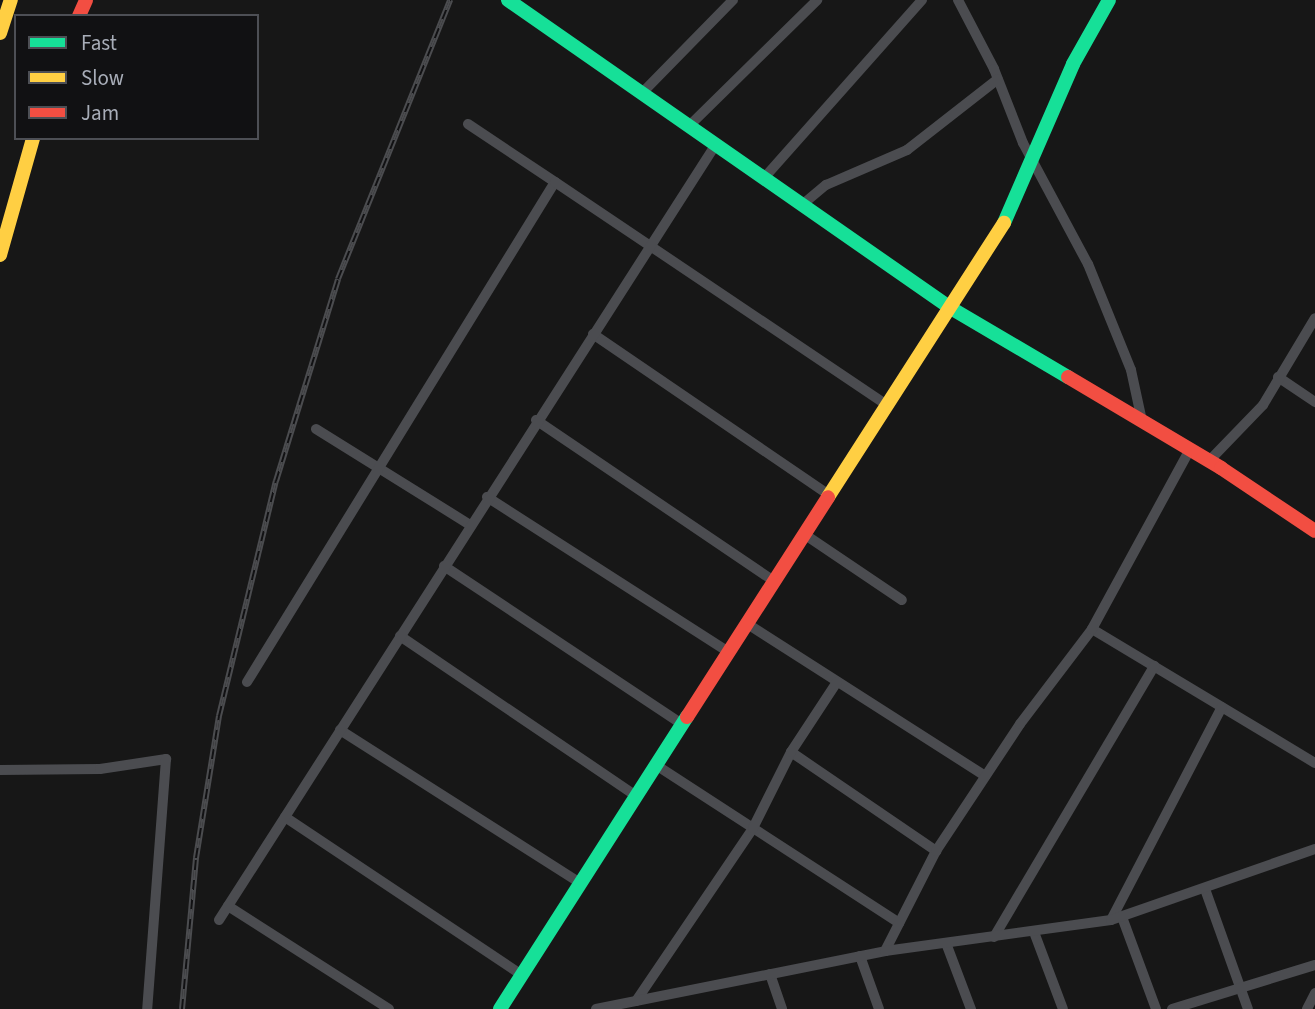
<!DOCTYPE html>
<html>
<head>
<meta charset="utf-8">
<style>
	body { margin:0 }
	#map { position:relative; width:1315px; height:1009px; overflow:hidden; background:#171717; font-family:"Source Sans 3",sans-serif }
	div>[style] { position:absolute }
	.street>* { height:10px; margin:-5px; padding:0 5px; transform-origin:5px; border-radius:5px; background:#4b4c50 }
	.fast>* { height:14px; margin:-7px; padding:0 7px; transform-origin:7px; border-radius:7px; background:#16e098 }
	.slow>* { height:14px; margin:-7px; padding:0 7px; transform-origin:7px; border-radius:7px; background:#ffcf43 }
	.jam>* { height:14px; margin:-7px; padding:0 7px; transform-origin:7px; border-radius:7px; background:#f24e42 }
	.rail>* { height:6px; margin-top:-3px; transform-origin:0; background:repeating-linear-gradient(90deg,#111113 0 10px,#4b4c4f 0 20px); box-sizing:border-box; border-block:2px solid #4b4c4f }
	span { translate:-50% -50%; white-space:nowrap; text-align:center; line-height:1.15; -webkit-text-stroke:6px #111113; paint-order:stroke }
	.legend { position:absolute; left:14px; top:14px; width:245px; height:126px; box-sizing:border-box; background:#111113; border:2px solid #4d4f55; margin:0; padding:9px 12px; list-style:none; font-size:21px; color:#a8adb8 }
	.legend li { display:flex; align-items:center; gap:14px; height:35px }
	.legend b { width:35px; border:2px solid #4d4f55 }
</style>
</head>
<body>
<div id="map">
	<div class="street">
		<i style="left:958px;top:0;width:78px;rotate:62.4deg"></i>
		<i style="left:994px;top:69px;width:79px;rotate:68.6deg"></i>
		<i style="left:1023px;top:143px;width:137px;rotate:61.8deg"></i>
		<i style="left:1088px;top:264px;width:114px;rotate:67.9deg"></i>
		<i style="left:1131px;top:370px;width:52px;rotate:77.8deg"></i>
		<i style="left:642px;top:93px;width:130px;rotate:-45.6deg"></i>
		<i style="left:468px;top:124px;width:105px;rotate:33.7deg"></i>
		<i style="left:689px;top:126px;width:180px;rotate:-44.5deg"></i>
		<i style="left:764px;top:178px;width:238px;rotate:-48.4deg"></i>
		<i style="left:803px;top:204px;width:30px;rotate:-40deg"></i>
		<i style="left:826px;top:185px;width:88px;rotate:-23.4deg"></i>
		<i style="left:907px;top:150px;width:115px;rotate:-38deg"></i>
		<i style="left:593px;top:334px;width:286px;rotate:34.3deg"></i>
		<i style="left:1278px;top:377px;width:45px;rotate:34deg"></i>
		<i style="left:536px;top:420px;width:287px;rotate:34.1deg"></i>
		<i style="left:316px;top:429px;width:181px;rotate:31.9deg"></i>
		<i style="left:1209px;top:461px;width:78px;rotate:-46deg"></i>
		<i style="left:1263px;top:405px;width:101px;rotate:-59.1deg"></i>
		<i style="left:487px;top:497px;width:287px;rotate:32.7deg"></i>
		<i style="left:804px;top:534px;width:118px;rotate:34deg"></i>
		<i style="left:444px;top:566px;width:286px;rotate:33.6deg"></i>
		<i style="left:746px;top:623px;width:284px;rotate:32.6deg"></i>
		<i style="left:1092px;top:629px;width:260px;rotate:31deg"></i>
		<i style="left:400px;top:636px;width:285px;rotate:34.1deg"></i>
		<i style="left:247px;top:682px;width:587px;rotate:-58.37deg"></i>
		<i style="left:555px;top:182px;width:400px;rotate:33.9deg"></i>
		<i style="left:340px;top:730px;width:285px;rotate:32.5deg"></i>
		<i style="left:791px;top:752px;width:176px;rotate:34.3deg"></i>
		<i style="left:656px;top:765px;width:290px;rotate:33deg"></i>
		<i style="left:0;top:770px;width:100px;rotate:-0.6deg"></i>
		<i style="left:100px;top:769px;width:67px;rotate:-8.6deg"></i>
		<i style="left:166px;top:759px;width:251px;rotate:94.3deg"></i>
		<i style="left:285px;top:817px;width:285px;rotate:33.7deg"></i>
		<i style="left:1205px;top:889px;width:127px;rotate:70.3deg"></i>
		<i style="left:228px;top:906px;width:191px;rotate:32.6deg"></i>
		<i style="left:1122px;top:917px;width:98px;rotate:69.7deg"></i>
		<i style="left:219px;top:920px;width:922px;rotate:-57.36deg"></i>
		<i style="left:1111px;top:920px;width:240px;rotate:-62.5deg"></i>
		<i style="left:1034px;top:932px;width:82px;rotate:69.4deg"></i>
		<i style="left:994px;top:937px;width:315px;rotate:-59.4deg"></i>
		<i style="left:946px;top:943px;width:71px;rotate:69.3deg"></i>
		<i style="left:885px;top:951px;width:112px;rotate:-63deg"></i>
		<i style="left:936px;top:851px;width:152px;rotate:-56.5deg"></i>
		<i style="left:1020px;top:724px;width:119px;rotate:-52.8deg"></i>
		<i style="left:1092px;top:629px;width:205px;rotate:-61.4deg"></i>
		<i style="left:860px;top:956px;width:56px;rotate:70.3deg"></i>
		<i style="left:770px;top:974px;width:37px;rotate:71deg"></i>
		<i style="left:636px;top:1001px;width:209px;rotate:-55.9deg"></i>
		<i style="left:753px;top:828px;width:85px;rotate:-63.4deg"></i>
		<i style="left:791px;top:752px;width:84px;rotate:-56.7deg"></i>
		<i style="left:596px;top:1009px;width:295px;rotate:-11.3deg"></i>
		<i style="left:885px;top:951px;width:228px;rotate:-7.8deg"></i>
		<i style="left:1111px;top:920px;width:216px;rotate:-19.2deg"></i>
		<i style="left:1172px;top:1009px;width:150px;rotate:-17.1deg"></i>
		<i style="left:1307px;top:1009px;width:18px;rotate:-63deg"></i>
	</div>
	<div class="fast">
		<i style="left:508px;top:0;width:537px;rotate:34.84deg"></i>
		<i style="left:949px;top:307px;width:138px;rotate:30.5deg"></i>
		<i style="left:1004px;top:223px;width:173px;rotate:-66.5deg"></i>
		<i style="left:1073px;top:64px;width:73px;rotate:-60.6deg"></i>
		<i style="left:500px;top:1009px;width:347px;rotate:-57.4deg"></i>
	</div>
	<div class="slow">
		<i style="left:0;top:33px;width:35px;rotate:-72deg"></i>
		<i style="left:0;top:255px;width:122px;rotate:-74.2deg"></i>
		<i style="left:828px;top:497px;width:326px;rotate:-57.3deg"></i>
	</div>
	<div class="jam">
		<i style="left:79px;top:16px;width:17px;rotate:-66deg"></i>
		<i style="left:1068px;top:377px;width:178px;rotate:30.7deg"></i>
		<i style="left:1221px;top:468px;width:113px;rotate:33.8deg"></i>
		<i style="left:687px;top:717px;width:261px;rotate:-57.3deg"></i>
	</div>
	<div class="rail">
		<i style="left:182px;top:1009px;width:152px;rotate:-84.7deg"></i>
		<i style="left:196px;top:858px;width:144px;rotate:-80.8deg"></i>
		<i style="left:219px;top:716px;width:242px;rotate:-76.4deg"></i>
		<i style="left:276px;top:481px;width:211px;rotate:-72.9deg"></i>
		<i style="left:338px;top:279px;width:301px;rotate:-68.1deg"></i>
	</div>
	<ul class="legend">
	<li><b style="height:9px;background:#16e098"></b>Fast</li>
	<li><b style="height:9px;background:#ffcf43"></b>Slow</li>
	<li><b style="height:9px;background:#f24e42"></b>Jam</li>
	</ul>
</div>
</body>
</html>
